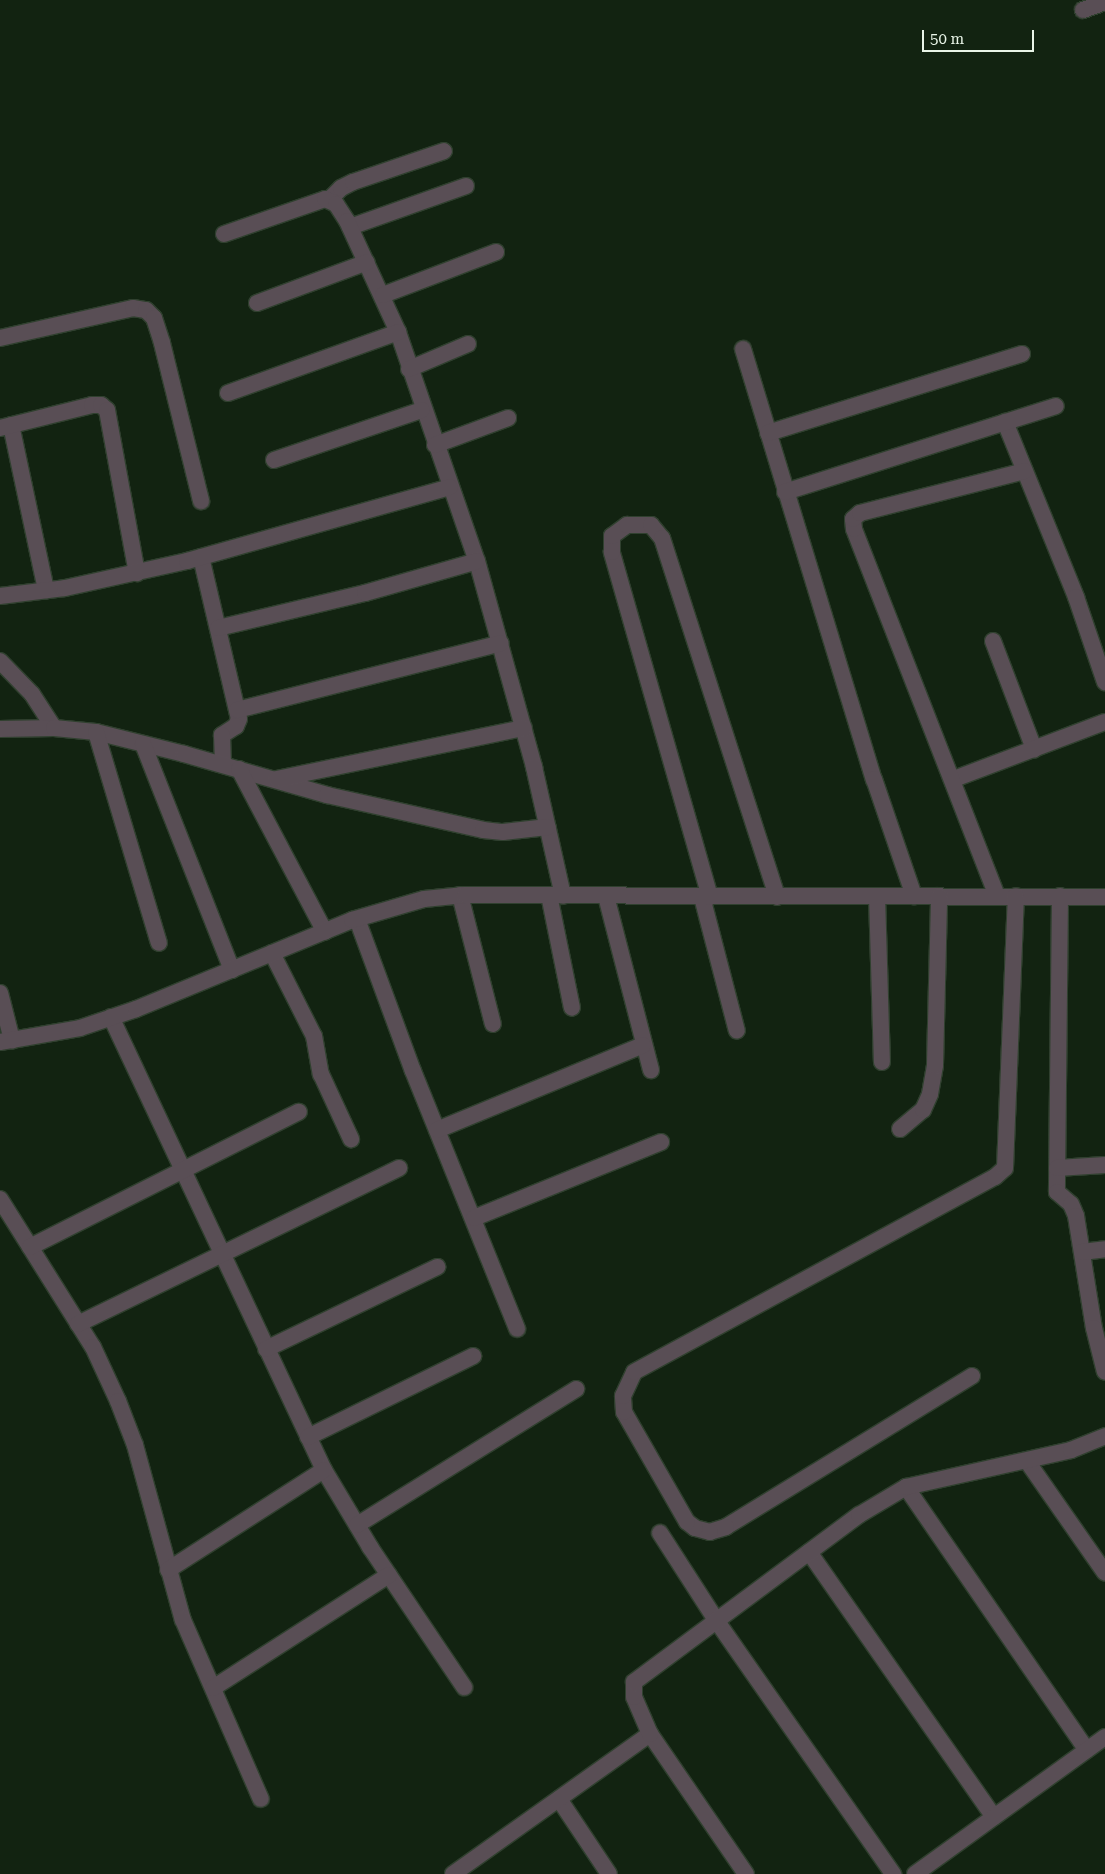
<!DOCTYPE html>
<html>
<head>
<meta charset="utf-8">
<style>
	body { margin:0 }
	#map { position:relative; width:1105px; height:1874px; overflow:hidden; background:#122311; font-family:"Roboto Serif",serif }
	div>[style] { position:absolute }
	.roads { filter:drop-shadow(1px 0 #30402f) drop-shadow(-1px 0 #30402f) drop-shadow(0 1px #30402f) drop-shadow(0 -1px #30402f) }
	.minor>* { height:16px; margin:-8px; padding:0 8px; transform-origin:8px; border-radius:8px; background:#594e55 }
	span { translate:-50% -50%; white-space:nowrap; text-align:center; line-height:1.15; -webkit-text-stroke:4.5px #122311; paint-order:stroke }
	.scale { position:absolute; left:922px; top:30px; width:112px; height:22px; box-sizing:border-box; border:2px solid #e9f5e8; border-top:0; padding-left:6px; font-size:15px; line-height:18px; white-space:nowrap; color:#e9f5e8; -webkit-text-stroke:4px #122311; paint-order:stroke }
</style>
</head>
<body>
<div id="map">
	<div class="roads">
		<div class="minor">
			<i style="left:1083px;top:10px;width:23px;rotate:-20deg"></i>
			<i style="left:329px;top:200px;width:17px;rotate:-45deg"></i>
			<i style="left:341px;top:188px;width:13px;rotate:-27deg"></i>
			<i style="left:353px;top:182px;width:96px;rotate:-18.8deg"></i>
			<i style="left:350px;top:227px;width:123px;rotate:-19.5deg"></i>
			<i style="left:224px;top:234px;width:107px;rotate:-19.1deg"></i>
			<i style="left:325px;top:199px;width:12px;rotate:24deg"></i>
			<i style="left:336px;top:204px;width:20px;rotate:57deg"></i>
			<i style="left:347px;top:221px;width:122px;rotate:65.3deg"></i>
			<i style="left:398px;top:332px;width:242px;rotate:71deg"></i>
			<i style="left:477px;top:561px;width:214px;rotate:74.5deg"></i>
			<i style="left:534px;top:767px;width:132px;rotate:77.3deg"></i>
			<i style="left:383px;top:295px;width:121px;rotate:-20.8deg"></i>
			<i style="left:257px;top:303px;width:117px;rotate:-20.4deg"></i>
			<i style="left:0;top:338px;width:136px;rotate:-12.7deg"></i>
			<i style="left:133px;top:308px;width:13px;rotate:9deg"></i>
			<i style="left:146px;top:310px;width:11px;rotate:45deg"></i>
			<i style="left:154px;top:318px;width:26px;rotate:72deg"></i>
			<i style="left:162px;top:343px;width:163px;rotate:76.1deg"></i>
			<i style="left:743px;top:349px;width:450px;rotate:73.1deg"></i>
			<i style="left:874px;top:779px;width:124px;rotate:71.1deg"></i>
			<i style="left:409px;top:369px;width:64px;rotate:-23deg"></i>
			<i style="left:228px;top:393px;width:181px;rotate:-19.7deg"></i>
			<i style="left:1005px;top:422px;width:189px;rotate:67.9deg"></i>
			<i style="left:1076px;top:597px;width:90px;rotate:71.2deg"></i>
			<i style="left:11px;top:425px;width:169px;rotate:78deg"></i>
			<i style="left:0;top:428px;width:95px;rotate:-14deg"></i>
			<i style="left:92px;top:405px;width:9px"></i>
			<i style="left:101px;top:405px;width:8px;rotate:40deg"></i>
			<i style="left:107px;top:410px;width:166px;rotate:79.6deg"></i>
			<i style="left:768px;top:433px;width:266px;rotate:-17.3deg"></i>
			<i style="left:435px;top:445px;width:78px;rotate:-20.3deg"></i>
			<i style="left:274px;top:460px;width:156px;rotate:-18.7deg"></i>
			<i style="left:785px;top:492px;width:284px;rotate:-17.6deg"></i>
			<i style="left:201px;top:557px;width:166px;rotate:76.8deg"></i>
			<i style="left:239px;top:719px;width:8px;rotate:113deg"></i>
			<i style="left:236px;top:726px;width:17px;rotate:147deg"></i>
			<i style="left:222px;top:735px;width:30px;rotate:88deg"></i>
			<i style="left:0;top:596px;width:65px;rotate:-7deg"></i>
			<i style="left:65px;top:588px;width:125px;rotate:-12.5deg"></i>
			<i style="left:187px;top:561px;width:273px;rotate:-15.7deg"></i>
			<i style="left:218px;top:628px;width:151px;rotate:-13.4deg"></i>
			<i style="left:365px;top:593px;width:116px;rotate:-15.9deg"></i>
			<i style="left:993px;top:641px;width:116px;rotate:69.2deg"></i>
			<i style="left:0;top:661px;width:46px;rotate:45.9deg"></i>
			<i style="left:32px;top:694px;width:40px;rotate:57.1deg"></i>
			<i style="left:237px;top:710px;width:272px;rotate:-14.2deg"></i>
			<i style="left:0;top:729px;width:54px;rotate:-1.1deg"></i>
			<i style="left:54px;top:728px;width:42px;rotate:5.4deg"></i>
			<i style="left:96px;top:732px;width:91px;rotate:14deg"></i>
			<i style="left:184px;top:754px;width:149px;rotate:16deg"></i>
			<i style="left:327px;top:795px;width:160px;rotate:12.6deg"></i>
			<i style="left:483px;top:830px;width:20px;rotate:6deg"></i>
			<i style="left:503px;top:832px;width:45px;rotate:-6.3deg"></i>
			<i style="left:96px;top:732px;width:220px;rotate:73.4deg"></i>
			<i style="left:143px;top:744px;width:243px;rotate:68.5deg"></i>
			<i style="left:239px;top:769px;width:184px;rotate:62.2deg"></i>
			<i style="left:277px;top:779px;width:252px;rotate:-11.7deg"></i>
			<i style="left:954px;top:779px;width:161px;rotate:-20.7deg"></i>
			<i style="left:460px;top:895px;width:133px;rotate:75.7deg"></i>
			<i style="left:549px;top:895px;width:115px;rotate:78.5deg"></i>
			<i style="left:606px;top:896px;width:180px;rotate:75.5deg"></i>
			<i style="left:877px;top:896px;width:166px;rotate:88.3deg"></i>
			<i style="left:997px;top:896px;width:394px;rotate:-111.3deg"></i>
			<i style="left:854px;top:529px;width:10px;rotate:-96deg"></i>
			<i style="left:853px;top:519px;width:9px;rotate:-41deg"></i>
			<i style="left:860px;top:513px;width:170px;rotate:-14.3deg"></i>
			<i style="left:1060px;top:896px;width:296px;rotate:90.6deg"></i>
			<i style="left:1057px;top:1192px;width:18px;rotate:41deg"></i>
			<i style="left:1071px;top:1204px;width:13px;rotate:67deg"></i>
			<i style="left:1076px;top:1216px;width:113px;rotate:80.9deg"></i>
			<i style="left:1094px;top:1328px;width:45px;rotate:76deg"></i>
			<i style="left:702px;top:897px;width:138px;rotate:75.4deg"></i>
			<i style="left:710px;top:897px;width:359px;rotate:-105.9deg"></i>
			<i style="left:612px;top:552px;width:16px;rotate:-90deg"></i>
			<i style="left:612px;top:536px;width:19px;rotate:-36deg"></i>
			<i style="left:627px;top:525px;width:24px"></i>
			<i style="left:651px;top:525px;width:17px;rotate:50deg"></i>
			<i style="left:662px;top:538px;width:377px;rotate:72.2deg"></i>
			<i style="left:357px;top:919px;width:162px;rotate:69.8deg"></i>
			<i style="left:413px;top:1071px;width:278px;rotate:68deg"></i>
			<i style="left:272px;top:953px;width:93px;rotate:63.2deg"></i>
			<i style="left:314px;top:1036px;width:39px;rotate:80deg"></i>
			<i style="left:321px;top:1074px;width:72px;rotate:65.2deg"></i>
			<i style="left:0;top:993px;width:49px;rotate:75.7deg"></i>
			<i style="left:111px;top:1017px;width:501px;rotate:64.82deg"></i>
			<i style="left:324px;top:1470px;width:90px;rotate:59.1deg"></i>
			<i style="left:370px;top:1547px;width:169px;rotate:56.1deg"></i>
			<i style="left:0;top:1042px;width:81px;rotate:-9.9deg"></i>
			<i style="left:80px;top:1028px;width:59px;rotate:-18.7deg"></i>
			<i style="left:136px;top:1009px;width:234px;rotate:-22.4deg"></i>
			<i style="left:352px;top:920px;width:75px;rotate:-16.3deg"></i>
			<i style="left:424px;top:899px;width:41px;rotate:-5.6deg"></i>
			<i style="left:465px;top:895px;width:640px;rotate:0.18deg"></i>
			<i style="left:900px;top:1129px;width:30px;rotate:-40deg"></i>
			<i style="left:923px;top:1110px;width:17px;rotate:-66deg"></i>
			<i style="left:930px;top:1094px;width:29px;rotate:-80deg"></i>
			<i style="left:935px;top:1065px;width:169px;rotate:-88.6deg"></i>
			<i style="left:437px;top:1130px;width:223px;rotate:-22.4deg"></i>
			<i style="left:1057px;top:1168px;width:48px;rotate:-3.6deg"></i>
			<i style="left:0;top:1199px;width:175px;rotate:57.9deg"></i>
			<i style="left:93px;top:1347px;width:60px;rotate:65.2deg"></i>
			<i style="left:118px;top:1401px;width:47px;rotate:68.9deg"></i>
			<i style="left:135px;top:1445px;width:181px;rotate:74.7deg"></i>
			<i style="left:183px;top:1620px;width:195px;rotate:66.5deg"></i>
			<i style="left:474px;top:1218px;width:202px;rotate:-22.1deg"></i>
			<i style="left:30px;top:1247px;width:301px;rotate:-26.7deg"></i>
			<i style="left:1082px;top:1252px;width:23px;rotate:-7deg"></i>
			<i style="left:78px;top:1324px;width:357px;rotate:-25.9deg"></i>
			<i style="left:266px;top:1349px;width:190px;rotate:-25.6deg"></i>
			<i style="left:972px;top:1376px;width:289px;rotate:148.5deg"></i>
			<i style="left:726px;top:1527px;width:17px;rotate:163deg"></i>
			<i style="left:710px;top:1532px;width:16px;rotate:-165deg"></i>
			<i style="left:695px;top:1528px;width:10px;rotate:-143deg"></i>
			<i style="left:687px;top:1522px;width:127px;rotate:-119.8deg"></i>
			<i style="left:624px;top:1412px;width:16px;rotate:-94deg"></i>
			<i style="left:623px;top:1396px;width:26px;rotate:-65deg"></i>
			<i style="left:634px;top:1372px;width:410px;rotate:-28.4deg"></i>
			<i style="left:995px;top:1177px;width:13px;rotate:-42deg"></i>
			<i style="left:1005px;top:1168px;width:272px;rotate:-87.7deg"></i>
			<i style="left:308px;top:1437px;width:184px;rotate:-26.1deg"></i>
			<i style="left:1027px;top:1461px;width:136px;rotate:55.1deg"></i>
			<i style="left:906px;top:1487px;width:319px;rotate:55.5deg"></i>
			<i style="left:357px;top:1525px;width:258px;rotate:-31.8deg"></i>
			<i style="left:660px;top:1533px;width:103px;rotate:57.2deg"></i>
			<i style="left:716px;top:1620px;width:310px;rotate:55.1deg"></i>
			<i style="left:809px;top:1552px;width:323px;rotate:55.1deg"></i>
			<i style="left:168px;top:1570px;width:185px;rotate:-32.7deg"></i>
			<i style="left:213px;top:1688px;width:209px;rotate:-32.7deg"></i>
			<i style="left:559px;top:1799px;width:90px;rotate:56.3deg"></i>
			<i style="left:453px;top:1874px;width:242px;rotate:-35.4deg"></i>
			<i style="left:746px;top:1874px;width:170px;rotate:-124.4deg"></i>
			<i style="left:650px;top:1734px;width:40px;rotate:-113.4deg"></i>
			<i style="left:634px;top:1697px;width:15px;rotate:-90deg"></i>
			<i style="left:634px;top:1682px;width:280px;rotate:-36.6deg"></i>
			<i style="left:859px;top:1515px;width:55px;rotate:-30.8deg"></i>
			<i style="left:906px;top:1487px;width:169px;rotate:-12.6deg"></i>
			<i style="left:1071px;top:1450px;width:37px;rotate:-22deg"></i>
			<i style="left:915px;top:1874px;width:234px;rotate:-35.8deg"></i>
		</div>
	</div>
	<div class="scale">50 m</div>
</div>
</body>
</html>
